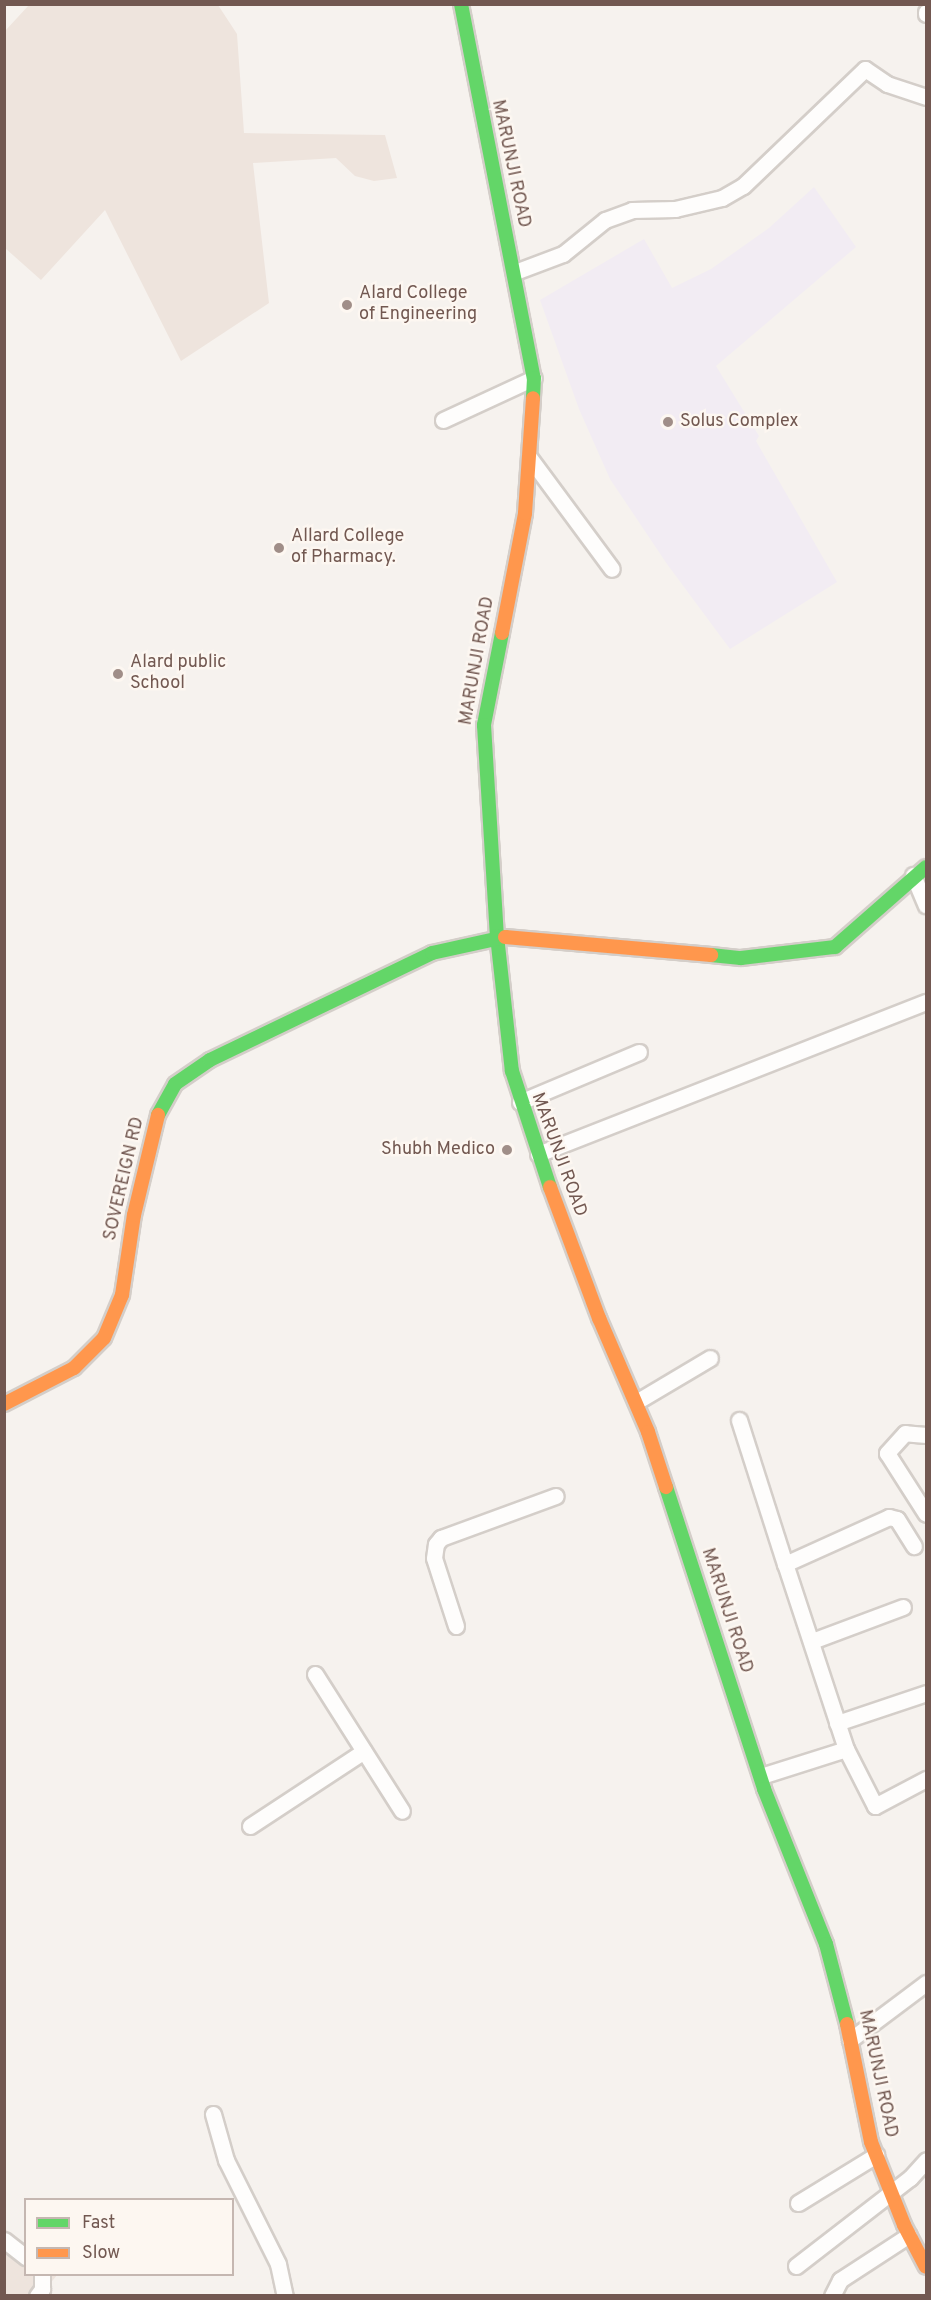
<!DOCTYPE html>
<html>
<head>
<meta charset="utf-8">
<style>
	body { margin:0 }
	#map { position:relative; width:931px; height:2300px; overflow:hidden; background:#f6f2ee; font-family:Overpass,sans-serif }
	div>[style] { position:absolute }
	.residential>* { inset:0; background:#eee4dd }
	.education>* { inset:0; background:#f2ecf3 }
	.roads { filter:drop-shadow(2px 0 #d4cec9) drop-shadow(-2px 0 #d4cec9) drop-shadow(0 2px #d4cec9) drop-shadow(0 -2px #d4cec9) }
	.street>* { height:15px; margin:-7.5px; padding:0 7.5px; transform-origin:7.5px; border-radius:7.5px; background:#fefdfc }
	.fast>* { height:14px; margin:-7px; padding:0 7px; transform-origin:7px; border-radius:7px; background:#63d668 }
	.slow>* { height:14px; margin:-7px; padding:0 7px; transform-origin:7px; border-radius:7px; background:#ff974d }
	.dots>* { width:16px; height:16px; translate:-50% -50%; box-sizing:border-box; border:3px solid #fdf7f1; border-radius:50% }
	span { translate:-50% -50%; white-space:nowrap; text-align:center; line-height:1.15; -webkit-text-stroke:4.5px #fdf7f1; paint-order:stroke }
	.street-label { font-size:18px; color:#725851 }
	.poi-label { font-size:18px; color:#725851 }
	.left { translate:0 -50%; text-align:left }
	.right { translate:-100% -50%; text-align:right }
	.frame { position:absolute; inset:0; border:6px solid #725851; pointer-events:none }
	.legend { position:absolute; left:24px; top:2198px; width:210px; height:78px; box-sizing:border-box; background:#fdf7f1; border:2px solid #c5b7b1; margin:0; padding:8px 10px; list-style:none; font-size:18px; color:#725851 }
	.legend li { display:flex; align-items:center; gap:12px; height:30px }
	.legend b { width:30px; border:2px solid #c5b7b1 }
</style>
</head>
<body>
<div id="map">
	<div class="residential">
		<i style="clip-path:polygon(29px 5px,218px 5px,237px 34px,244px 133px,385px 135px,397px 178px,374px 181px,355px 176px,336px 158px,253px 163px,269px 303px,181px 361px,105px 210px,41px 280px,5px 248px,5px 31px)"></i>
		<i style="clip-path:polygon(4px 2228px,25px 2245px,26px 2274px,57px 2275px,41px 2295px,5px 2295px)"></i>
	</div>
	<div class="education">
		<i style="clip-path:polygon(814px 187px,856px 247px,716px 366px,759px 436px,756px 441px,837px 582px,730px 649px,667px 564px,610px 479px,579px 409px,540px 300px,644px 239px,672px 288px,711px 269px,769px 228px)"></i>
	</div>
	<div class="roads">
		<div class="street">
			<i style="left:926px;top:12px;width:2px;rotate:90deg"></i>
			<i style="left:515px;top:272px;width:51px;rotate:-20.6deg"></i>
			<i style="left:563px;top:254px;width:54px;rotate:-39deg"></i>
			<i style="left:605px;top:220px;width:29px;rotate:-20deg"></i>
			<i style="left:632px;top:210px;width:43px;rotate:-1.3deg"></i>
			<i style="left:675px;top:209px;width:48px;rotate:-13.2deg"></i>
			<i style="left:722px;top:198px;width:24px;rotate:-30deg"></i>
			<i style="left:743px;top:186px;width:169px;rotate:-43.8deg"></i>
			<i style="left:865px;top:69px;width:27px;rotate:34deg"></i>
			<i style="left:887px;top:84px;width:41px;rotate:18.4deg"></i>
			<i style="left:443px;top:420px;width:100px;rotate:-24.8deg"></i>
			<i style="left:529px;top:457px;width:139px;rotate:53.5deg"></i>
			<i style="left:913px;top:875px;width:33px;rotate:67deg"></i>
			<i style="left:520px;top:1102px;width:129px;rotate:-22.8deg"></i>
			<i style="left:538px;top:1154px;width:417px;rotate:-21.4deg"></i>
			<i style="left:636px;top:1402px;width:86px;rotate:-30.7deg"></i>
			<i style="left:739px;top:1420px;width:151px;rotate:72.3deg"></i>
			<i style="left:926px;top:1435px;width:21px;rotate:-175deg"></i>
			<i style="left:905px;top:1433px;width:27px;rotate:132deg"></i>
			<i style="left:887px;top:1453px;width:72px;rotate:57.4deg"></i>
			<i style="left:456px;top:1626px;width:71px;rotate:-107.9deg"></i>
			<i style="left:434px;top:1558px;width:14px;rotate:-82deg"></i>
			<i style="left:436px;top:1544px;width:8px;rotate:-50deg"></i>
			<i style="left:441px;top:1538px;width:122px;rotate:-20.1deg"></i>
			<i style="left:812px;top:1641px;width:97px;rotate:-20.5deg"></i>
			<i style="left:315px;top:1674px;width:162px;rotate:57.6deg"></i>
			<i style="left:837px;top:1723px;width:94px;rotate:-18.6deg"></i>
			<i style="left:846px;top:1749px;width:195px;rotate:-108.2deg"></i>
			<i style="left:785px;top:1564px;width:114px;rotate:-24.3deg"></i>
			<i style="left:889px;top:1517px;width:8px;rotate:14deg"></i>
			<i style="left:897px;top:1519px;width:32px;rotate:58deg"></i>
			<i style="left:761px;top:1776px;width:89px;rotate:-17.6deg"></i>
			<i style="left:846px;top:1749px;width:64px;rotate:63deg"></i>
			<i style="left:875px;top:1806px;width:58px;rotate:-27.9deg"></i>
			<i style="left:250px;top:1826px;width:136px;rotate:-33.3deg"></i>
			<i style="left:850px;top:2040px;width:95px;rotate:-36.9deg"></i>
			<i style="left:213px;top:2114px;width:48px;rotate:74.2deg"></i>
			<i style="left:226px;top:2160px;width:116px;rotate:63.4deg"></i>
			<i style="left:278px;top:2264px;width:33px;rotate:78deg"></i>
			<i style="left:798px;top:2203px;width:92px;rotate:-31.6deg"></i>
			<i style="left:4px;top:2240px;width:28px;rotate:38deg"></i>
			<i style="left:796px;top:2266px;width:144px;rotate:-37.7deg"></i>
			<i style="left:910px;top:2178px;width:24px;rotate:-48deg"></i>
			<i style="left:37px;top:2296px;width:9px;rotate:-54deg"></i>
			<i style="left:42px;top:2289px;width:15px;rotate:-90deg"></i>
			<i style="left:832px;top:2296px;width:18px;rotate:-63deg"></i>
			<i style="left:840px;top:2280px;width:82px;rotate:-33.1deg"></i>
		</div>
		<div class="fast">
			<i style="left:461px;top:4px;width:381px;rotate:79deg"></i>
			<i style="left:534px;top:378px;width:20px;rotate:93deg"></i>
			<i style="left:502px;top:633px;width:94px;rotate:101.1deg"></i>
			<i style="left:484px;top:725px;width:211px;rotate:86.5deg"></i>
			<i style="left:497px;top:936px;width:136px;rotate:83.7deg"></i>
			<i style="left:512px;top:1071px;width:122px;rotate:71.9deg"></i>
			<i style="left:711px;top:955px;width:30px;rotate:6deg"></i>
			<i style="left:741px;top:958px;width:95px;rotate:-6.7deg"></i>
			<i style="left:835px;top:947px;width:121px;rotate:-41.3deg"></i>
			<i style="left:158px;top:1115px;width:35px;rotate:-61deg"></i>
			<i style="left:175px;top:1084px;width:42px;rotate:-34.4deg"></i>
			<i style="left:210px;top:1060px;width:246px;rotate:-25.7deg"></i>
			<i style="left:432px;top:953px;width:75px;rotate:-12.4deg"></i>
			<i style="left:666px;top:1487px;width:318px;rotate:72deg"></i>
			<i style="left:764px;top:1789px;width:167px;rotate:68.2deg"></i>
			<i style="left:826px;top:1944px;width:83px;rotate:75.3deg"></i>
		</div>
		<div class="slow">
			<i style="left:502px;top:633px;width:122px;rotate:-79.1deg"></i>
			<i style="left:525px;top:513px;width:115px;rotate:-86deg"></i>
			<i style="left:505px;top:937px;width:207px;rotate:5deg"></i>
			<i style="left:550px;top:1187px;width:140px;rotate:69.5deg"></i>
			<i style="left:599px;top:1318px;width:124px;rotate:66.7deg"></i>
			<i style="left:648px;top:1432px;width:58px;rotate:71.9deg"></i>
			<i style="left:4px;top:1404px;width:79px;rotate:-27.2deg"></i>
			<i style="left:74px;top:1368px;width:42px;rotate:-45deg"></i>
			<i style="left:104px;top:1338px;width:47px;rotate:-67.3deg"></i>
			<i style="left:122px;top:1295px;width:81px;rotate:-81.5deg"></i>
			<i style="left:134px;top:1215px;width:103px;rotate:-76.5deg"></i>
			<i style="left:847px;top:2024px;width:120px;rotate:78.5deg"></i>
			<i style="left:871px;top:2142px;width:89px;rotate:68.3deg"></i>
			<i style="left:904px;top:2225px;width:47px;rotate:62.4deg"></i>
		</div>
	</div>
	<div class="dots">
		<i style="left:347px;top:305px;background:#a08e88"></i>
		<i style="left:668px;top:422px;background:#a08e88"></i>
		<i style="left:279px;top:548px;background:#a08e88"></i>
		<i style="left:118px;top:674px;background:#a08e88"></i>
		<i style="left:507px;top:1150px;background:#a08e88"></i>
	</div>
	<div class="street-label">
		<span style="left:510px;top:164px;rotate:78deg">MARUNJI ROAD</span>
		<span style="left:478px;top:661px;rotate:-80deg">MARUNJI ROAD</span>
		<span style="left:558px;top:1155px;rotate:70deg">MARUNJI ROAD</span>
		<span style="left:125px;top:1179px;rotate:-77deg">SOVEREIGN RD</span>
		<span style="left:726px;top:1611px;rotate:72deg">MARUNJI ROAD</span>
		<span style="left:877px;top:2074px;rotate:78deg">MARUNJI ROAD</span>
	</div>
	<div class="poi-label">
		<span class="left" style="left:359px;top:305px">Alard College<br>of Engineering</span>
		<span class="left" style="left:680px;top:422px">Solus Complex</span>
		<span class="left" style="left:291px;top:548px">Allard College<br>of Pharmacy.</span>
		<span class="left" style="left:130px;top:674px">Alard public<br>School</span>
		<span class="right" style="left:495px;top:1150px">Shubh Medico</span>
	</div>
	<div class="frame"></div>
	<ul class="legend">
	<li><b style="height:8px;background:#63d668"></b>Fast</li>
	<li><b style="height:8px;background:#ff974d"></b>Slow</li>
	</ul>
</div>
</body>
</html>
